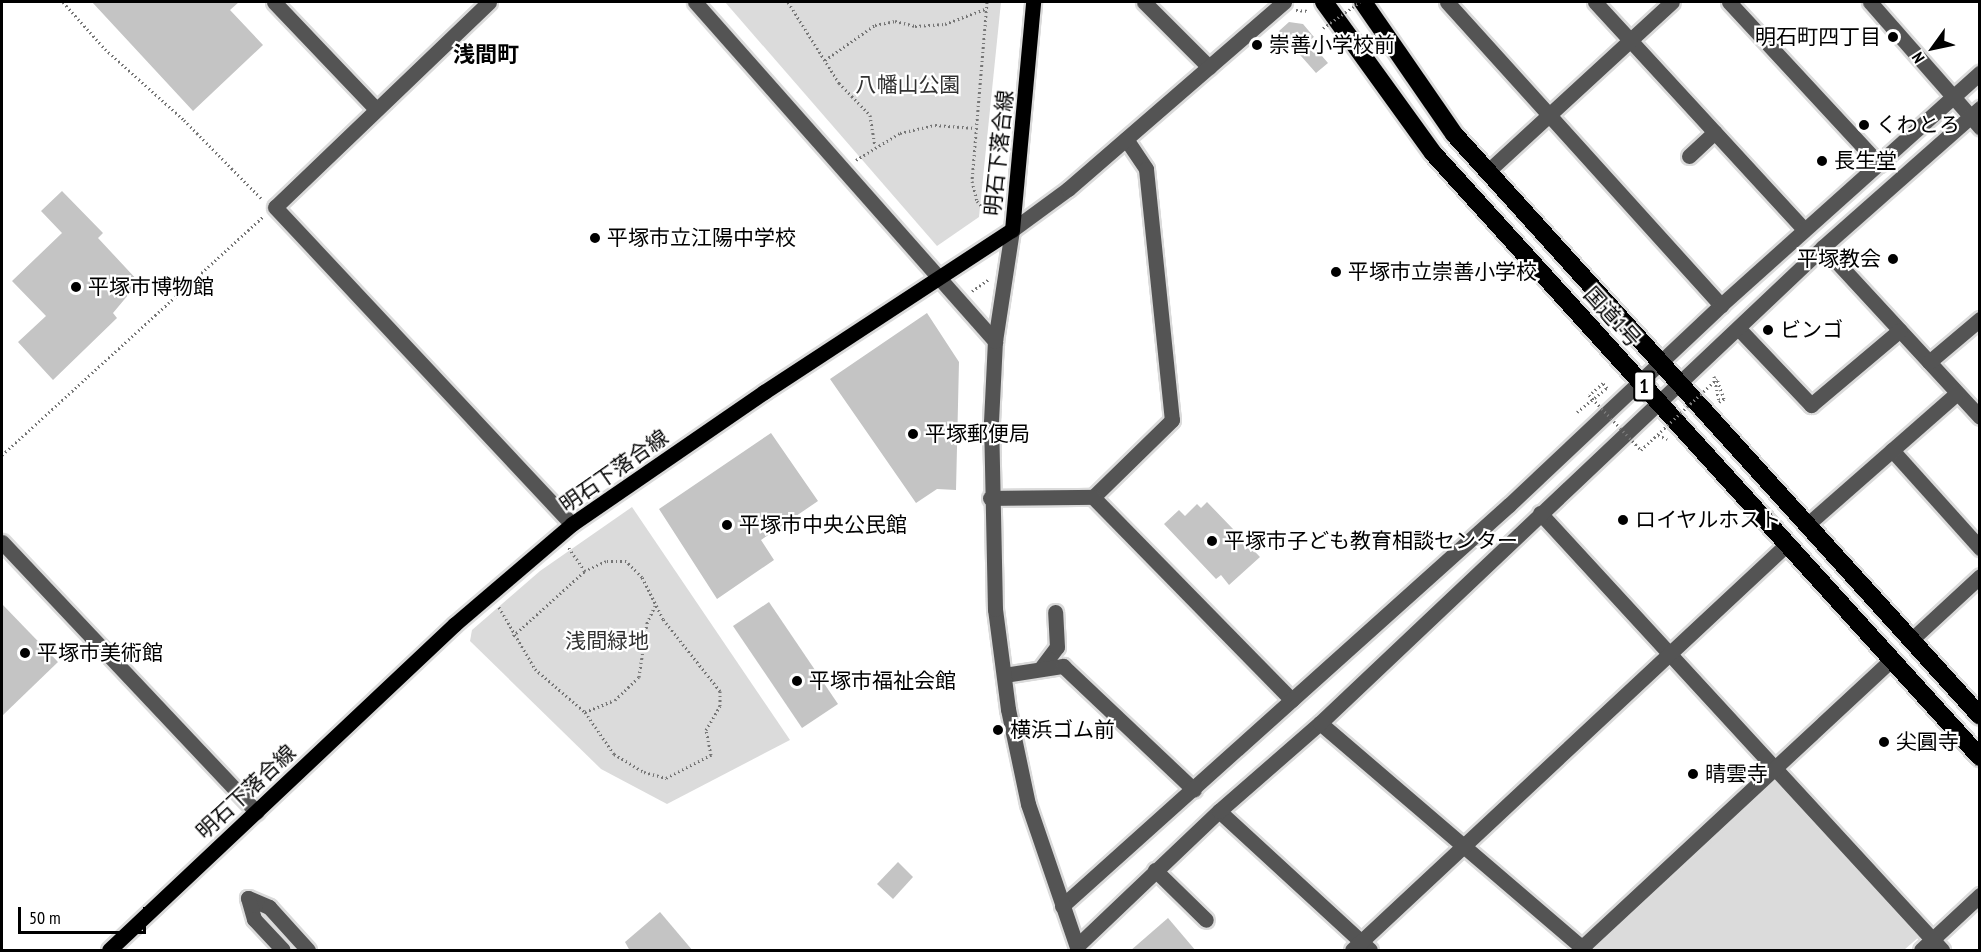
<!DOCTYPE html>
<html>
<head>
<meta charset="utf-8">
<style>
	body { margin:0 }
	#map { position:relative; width:1981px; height:952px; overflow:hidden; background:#fff; font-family:"PT Sans Narrow","Noto Sans JP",sans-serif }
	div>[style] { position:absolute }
	.green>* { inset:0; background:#dbdbdb }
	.building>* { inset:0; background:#c4c4c4 }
	.path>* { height:3px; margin-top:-1.5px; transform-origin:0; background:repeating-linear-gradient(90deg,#767676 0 1.5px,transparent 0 4.5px) }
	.roads { filter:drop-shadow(2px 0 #dbdbdb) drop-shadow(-2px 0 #dbdbdb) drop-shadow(0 2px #dbdbdb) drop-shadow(0 -2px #dbdbdb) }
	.minor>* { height:15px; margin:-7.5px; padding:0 7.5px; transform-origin:7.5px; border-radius:7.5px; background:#545454 }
	.major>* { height:15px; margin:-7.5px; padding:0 7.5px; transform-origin:7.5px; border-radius:7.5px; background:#000 }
	.highway>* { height:18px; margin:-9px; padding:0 9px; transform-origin:9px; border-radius:9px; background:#000 }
	.path-bridge>* { height:3px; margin-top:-1.5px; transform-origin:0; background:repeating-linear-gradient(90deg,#767676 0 1.5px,transparent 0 4.5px) }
	.dots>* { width:16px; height:16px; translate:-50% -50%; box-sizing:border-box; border:3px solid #fff; border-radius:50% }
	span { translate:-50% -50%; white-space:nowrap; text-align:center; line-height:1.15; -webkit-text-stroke:4.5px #fff; paint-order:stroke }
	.shield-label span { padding:2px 4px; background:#fff; border:2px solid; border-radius:4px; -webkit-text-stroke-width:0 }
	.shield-label { font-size:20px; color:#000; font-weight:700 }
	.poi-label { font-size:21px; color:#000 }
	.right { translate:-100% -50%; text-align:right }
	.left { translate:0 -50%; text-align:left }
	.park-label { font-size:21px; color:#323232 }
	.street-label { font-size:21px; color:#000 }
	.neighbourhood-label { font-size:22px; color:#000; font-weight:700 }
	.frame { position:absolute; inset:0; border:3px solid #000; pointer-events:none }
	.north { position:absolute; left:1903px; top:18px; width:60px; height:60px; -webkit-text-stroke:4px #fff; paint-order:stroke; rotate:237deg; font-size:16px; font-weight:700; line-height:24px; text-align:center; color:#000 }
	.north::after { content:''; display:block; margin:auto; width:21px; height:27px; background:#000; clip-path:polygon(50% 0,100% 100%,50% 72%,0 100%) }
	.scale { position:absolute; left:18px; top:907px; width:128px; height:27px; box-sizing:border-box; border:3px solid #000; border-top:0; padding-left:8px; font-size:18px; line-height:21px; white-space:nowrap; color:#000; -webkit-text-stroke:4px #fff; paint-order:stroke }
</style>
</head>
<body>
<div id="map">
	<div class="green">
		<i style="clip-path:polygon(725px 2px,1001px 2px,979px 217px,937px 246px)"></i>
		<i style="clip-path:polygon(632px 507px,790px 740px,667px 804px,601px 769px,470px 641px,472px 630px,540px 571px)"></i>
		<i style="clip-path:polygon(1776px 779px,1920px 936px,1904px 950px,1594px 950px,1590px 947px)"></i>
	</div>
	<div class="building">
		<i style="clip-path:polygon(92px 2px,239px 2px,230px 10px,263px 45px,193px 111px)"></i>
		<i style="clip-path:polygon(1289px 22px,1303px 24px,1314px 37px,1309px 41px,1328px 63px,1316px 73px,1279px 31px)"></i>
		<i style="clip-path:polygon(62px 191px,103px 233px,98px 238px,139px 282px,113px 313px,117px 318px,53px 380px,18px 342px,46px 316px,12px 281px,62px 233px,41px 211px)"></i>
		<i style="clip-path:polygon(927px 313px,959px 362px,956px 490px,937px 489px,916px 503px,830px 379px)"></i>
		<i style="clip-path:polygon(771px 433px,818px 501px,761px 540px,774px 560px,717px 599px,659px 509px)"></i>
		<i style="clip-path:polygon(1207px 502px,1260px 557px,1229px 585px,1221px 575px,1216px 579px,1164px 524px,1179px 510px,1185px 516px,1197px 504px,1201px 508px)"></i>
		<i style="clip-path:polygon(769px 602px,838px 704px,802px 728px,733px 626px)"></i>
		<i style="clip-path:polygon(2px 604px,58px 662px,2px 716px)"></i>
		<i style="clip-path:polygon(898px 862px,913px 877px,893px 899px,877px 884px)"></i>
		<i style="clip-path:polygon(660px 912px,693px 951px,630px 951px,625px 942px)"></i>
		<i style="clip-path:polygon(1168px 918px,1196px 951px,1130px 951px)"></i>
	</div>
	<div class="path">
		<i style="left:63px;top:2px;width:63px;rotate:48.2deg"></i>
		<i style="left:105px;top:49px;width:106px;rotate:41.9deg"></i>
		<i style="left:184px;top:120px;width:112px;rotate:45.4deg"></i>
		<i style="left:788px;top:2px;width:96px;rotate:57.8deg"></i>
		<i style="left:839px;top:83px;width:45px;rotate:45.9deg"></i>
		<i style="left:870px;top:115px;width:30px;rotate:81deg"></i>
		<i style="left:987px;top:2px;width:180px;rotate:94.8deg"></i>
		<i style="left:972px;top:181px;width:21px;rotate:76deg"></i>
		<i style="left:977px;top:201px;width:18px;rotate:47deg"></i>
		<i style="left:1296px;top:10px;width:13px;rotate:4deg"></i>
		<i style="left:825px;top:60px;width:61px;rotate:-35deg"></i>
		<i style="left:875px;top:25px;width:20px;rotate:-11deg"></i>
		<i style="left:895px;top:21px;width:21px;rotate:14deg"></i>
		<i style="left:915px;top:26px;width:30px;rotate:-4deg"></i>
		<i style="left:945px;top:24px;width:43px;rotate:-20.6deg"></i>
		<i style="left:856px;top:160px;width:52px;rotate:-31.5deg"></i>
		<i style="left:900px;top:133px;width:36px;rotate:-13deg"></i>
		<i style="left:935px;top:125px;width:40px;rotate:4.3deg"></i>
		<i style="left:972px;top:291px;width:21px;rotate:-35deg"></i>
		<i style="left:1714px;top:376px;width:26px;rotate:79deg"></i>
		<i style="left:1719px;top:402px;width:6px;rotate:-31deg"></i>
		<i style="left:1724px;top:399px;width:21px;rotate:-109deg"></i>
		<i style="left:1577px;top:412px;width:38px;rotate:-39deg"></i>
		<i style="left:1607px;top:388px;width:6px;rotate:-129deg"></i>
		<i style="left:1603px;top:383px;width:18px;rotate:139deg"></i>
		<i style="left:1658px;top:435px;width:10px;rotate:24deg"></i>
		<i style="left:2px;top:455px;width:355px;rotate:-42.4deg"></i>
		<i style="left:499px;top:607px;width:72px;rotate:59.9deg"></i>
		<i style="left:535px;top:669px;width:66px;rotate:40.7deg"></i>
		<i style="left:585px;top:712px;width:51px;rotate:55.4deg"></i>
		<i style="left:614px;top:754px;width:35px;rotate:31deg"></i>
		<i style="left:644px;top:772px;width:23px;rotate:15deg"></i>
		<i style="left:666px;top:778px;width:51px;rotate:-27.1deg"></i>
		<i style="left:711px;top:755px;width:25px;rotate:-101deg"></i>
		<i style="left:706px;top:730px;width:28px;rotate:-60deg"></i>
		<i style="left:720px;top:706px;width:15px;rotate:-90deg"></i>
		<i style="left:720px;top:691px;width:92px;rotate:-128.4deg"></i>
		<i style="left:663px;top:619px;width:47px;rotate:-116.6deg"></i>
		<i style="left:642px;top:577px;width:23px;rotate:-135deg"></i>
		<i style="left:626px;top:561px;width:20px;rotate:180deg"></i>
		<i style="left:606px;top:561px;width:23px;rotate:155deg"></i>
		<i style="left:585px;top:571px;width:29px;rotate:-125deg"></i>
		<i style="left:513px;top:636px;width:97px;rotate:-42.1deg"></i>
		<i style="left:585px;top:712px;width:32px;rotate:-22deg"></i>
		<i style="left:615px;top:700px;width:33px;rotate:-44deg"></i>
		<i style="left:639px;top:677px;width:55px;rotate:-81.6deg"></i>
		<i style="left:647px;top:623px;width:19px;rotate:-65deg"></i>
	</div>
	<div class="roads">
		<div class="minor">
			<i style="left:274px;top:2px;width:148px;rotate:46.4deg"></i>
			<i style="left:489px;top:2px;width:296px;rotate:136.2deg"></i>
			<i style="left:275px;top:207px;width:434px;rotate:46.9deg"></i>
			<i style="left:695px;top:2px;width:453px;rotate:48.5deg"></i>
			<i style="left:1144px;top:2px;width:92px;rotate:45deg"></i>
			<i style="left:1447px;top:2px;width:409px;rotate:47.9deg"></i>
			<i style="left:1595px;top:2px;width:309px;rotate:47.4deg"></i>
			<i style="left:1729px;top:2px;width:221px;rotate:47.2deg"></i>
			<i style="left:1870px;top:2px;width:167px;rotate:48.7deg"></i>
			<i style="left:1126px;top:139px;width:36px;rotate:56deg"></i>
			<i style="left:1146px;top:169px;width:252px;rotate:84.1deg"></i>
			<i style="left:1172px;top:420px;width:110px;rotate:135.7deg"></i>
			<i style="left:1093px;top:497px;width:284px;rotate:45.6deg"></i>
			<i style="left:1689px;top:156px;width:35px;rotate:-43deg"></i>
			<i style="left:1487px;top:172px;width:251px;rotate:-42.6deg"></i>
			<i style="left:1823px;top:247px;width:231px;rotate:47.3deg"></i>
			<i style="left:1739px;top:329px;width:105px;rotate:46.5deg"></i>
			<i style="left:1811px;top:405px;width:116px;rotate:-40.1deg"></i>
			<i style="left:1929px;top:362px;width:67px;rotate:-40.1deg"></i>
			<i style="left:1892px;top:450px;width:132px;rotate:48.1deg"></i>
			<i style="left:990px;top:498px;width:103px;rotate:-0.6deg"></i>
			<i style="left:1540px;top:513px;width:594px;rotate:47.39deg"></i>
			<i style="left:1808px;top:524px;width:198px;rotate:-41.3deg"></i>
			<i style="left:2px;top:542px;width:371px;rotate:46.7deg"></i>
			<i style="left:1911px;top:640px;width:94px;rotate:-42.8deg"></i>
			<i style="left:1041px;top:668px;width:26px;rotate:-53deg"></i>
			<i style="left:1057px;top:647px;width:35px;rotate:-93deg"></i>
			<i style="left:1004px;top:675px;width:60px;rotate:-8.7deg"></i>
			<i style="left:1063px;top:666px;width:180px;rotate:43.4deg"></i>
			<i style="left:1320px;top:723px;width:349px;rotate:40.6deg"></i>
			<i style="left:1219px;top:811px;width:205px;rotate:42.6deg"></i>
			<i style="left:1155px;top:870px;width:71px;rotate:44.4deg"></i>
			<i style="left:248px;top:898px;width:23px;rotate:23deg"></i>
			<i style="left:269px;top:907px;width:58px;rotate:47.8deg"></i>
			<i style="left:248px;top:898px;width:22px;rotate:74deg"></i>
			<i style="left:254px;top:919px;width:42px;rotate:46.9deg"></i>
			<i style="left:1062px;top:906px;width:601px;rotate:-41.9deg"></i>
			<i style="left:1509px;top:505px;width:291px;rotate:-43.3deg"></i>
			<i style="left:1721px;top:305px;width:348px;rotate:-41.9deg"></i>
			<i style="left:1077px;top:946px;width:196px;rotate:-43.6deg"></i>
			<i style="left:1219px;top:811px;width:134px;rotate:-41.1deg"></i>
			<i style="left:1320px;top:723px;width:693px;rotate:-43.42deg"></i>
			<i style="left:1823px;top:247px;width:210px;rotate:-41.5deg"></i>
			<i style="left:1078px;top:950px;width:154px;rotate:-108.9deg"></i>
			<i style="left:1028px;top:804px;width:97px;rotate:-101.9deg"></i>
			<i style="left:1008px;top:709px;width:101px;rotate:-97.4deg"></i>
			<i style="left:995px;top:609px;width:187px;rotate:-91.2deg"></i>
			<i style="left:991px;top:422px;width:81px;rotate:-87.2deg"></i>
			<i style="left:995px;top:341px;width:112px;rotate:-81.3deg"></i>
			<i style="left:1012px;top:230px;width:69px;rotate:-36.2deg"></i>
			<i style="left:1068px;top:189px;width:286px;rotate:-40.9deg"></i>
			<i style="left:1352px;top:950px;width:594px;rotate:-43.02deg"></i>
			<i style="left:1579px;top:950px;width:426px;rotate:-42.9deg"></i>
			<i style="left:1921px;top:950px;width:81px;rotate:-43deg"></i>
		</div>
		<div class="major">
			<i style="left:109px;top:950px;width:475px;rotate:-43.3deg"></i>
			<i style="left:455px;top:624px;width:154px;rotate:-40.5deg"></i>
			<i style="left:572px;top:524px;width:233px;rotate:-34.5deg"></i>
			<i style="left:764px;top:392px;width:296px;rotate:-33.2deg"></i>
			<i style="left:1012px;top:230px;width:229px;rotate:-84.7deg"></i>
		</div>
		<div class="highway">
			<i style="left:1324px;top:2px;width:186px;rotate:54.2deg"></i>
			<i style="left:1433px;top:153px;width:815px;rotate:47.84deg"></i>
			<i style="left:1363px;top:2px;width:160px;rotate:55.4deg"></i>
			<i style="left:1454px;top:134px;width:784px;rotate:47.89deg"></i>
		</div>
	</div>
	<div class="path-bridge">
		<i style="left:1323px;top:28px;width:45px;rotate:-35.1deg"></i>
		<i style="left:1589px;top:395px;width:76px;rotate:46.6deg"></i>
		<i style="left:1641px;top:450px;width:104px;rotate:-43.1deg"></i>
	</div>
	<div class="dots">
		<i style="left:1893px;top:37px;background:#000"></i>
		<i style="left:1257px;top:45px;background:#000"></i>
		<i style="left:1864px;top:125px;background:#000"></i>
		<i style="left:1822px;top:161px;background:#000"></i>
		<i style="left:595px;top:238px;background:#000"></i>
		<i style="left:1893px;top:259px;background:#000"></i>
		<i style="left:1336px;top:272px;background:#000"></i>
		<i style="left:76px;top:287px;background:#000"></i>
		<i style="left:1768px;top:330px;background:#000"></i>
		<i style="left:913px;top:434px;background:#000"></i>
		<i style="left:1623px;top:520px;background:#000"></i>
		<i style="left:727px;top:525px;background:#000"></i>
		<i style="left:1212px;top:541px;background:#000"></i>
		<i style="left:25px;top:653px;background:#000"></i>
		<i style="left:797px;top:681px;background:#000"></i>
		<i style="left:998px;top:730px;background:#000"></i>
		<i style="left:1884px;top:742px;background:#000"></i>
		<i style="left:1693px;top:774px;background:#000"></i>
	</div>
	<div class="shield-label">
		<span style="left:1644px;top:386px">1</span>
	</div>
	<div class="poi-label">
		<span class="right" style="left:1881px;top:37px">明石町四丁目</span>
		<span class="left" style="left:1269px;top:45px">崇善小学校前</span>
		<span class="left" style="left:1876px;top:125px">くわとろ</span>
		<span class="left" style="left:1834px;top:161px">長生堂</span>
		<span class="left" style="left:607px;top:238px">平塚市立江陽中学校</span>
		<span class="right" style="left:1881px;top:259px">平塚教会</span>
		<span class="left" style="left:1348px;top:272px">平塚市立崇善小学校</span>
		<span class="left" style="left:88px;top:287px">平塚市博物館</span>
		<span class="left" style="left:1780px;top:330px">ビンゴ</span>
		<span class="left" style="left:925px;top:434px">平塚郵便局</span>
		<span class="left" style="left:1635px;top:520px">ロイヤルホスト</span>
		<span class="left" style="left:739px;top:525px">平塚市中央公民館</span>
		<span class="left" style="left:1224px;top:541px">平塚市子ども教育相談センター</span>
		<span class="left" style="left:37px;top:653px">平塚市美術館</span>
		<span class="left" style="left:809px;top:681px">平塚市福祉会館</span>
		<span class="left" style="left:1010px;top:730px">横浜ゴム前</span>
		<span class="left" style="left:1896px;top:742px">尖圓寺</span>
		<span class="left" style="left:1705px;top:774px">晴雲寺</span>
	</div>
	<div class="park-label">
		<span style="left:908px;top:85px">八幡山公園</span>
		<span style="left:607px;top:641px">浅間緑地</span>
	</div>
	<div class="street-label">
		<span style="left:999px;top:153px;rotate:-84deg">明石下落合線</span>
		<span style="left:1612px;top:317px;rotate:48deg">国道1号</span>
		<span style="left:614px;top:471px;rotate:-35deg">明石下落合線</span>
		<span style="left:246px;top:792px;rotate:-43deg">明石下落合線</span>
	</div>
	<div class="neighbourhood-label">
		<span style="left:486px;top:55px">浅間町</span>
	</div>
	<div class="frame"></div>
	<div class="north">N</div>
	<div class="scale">50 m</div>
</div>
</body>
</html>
